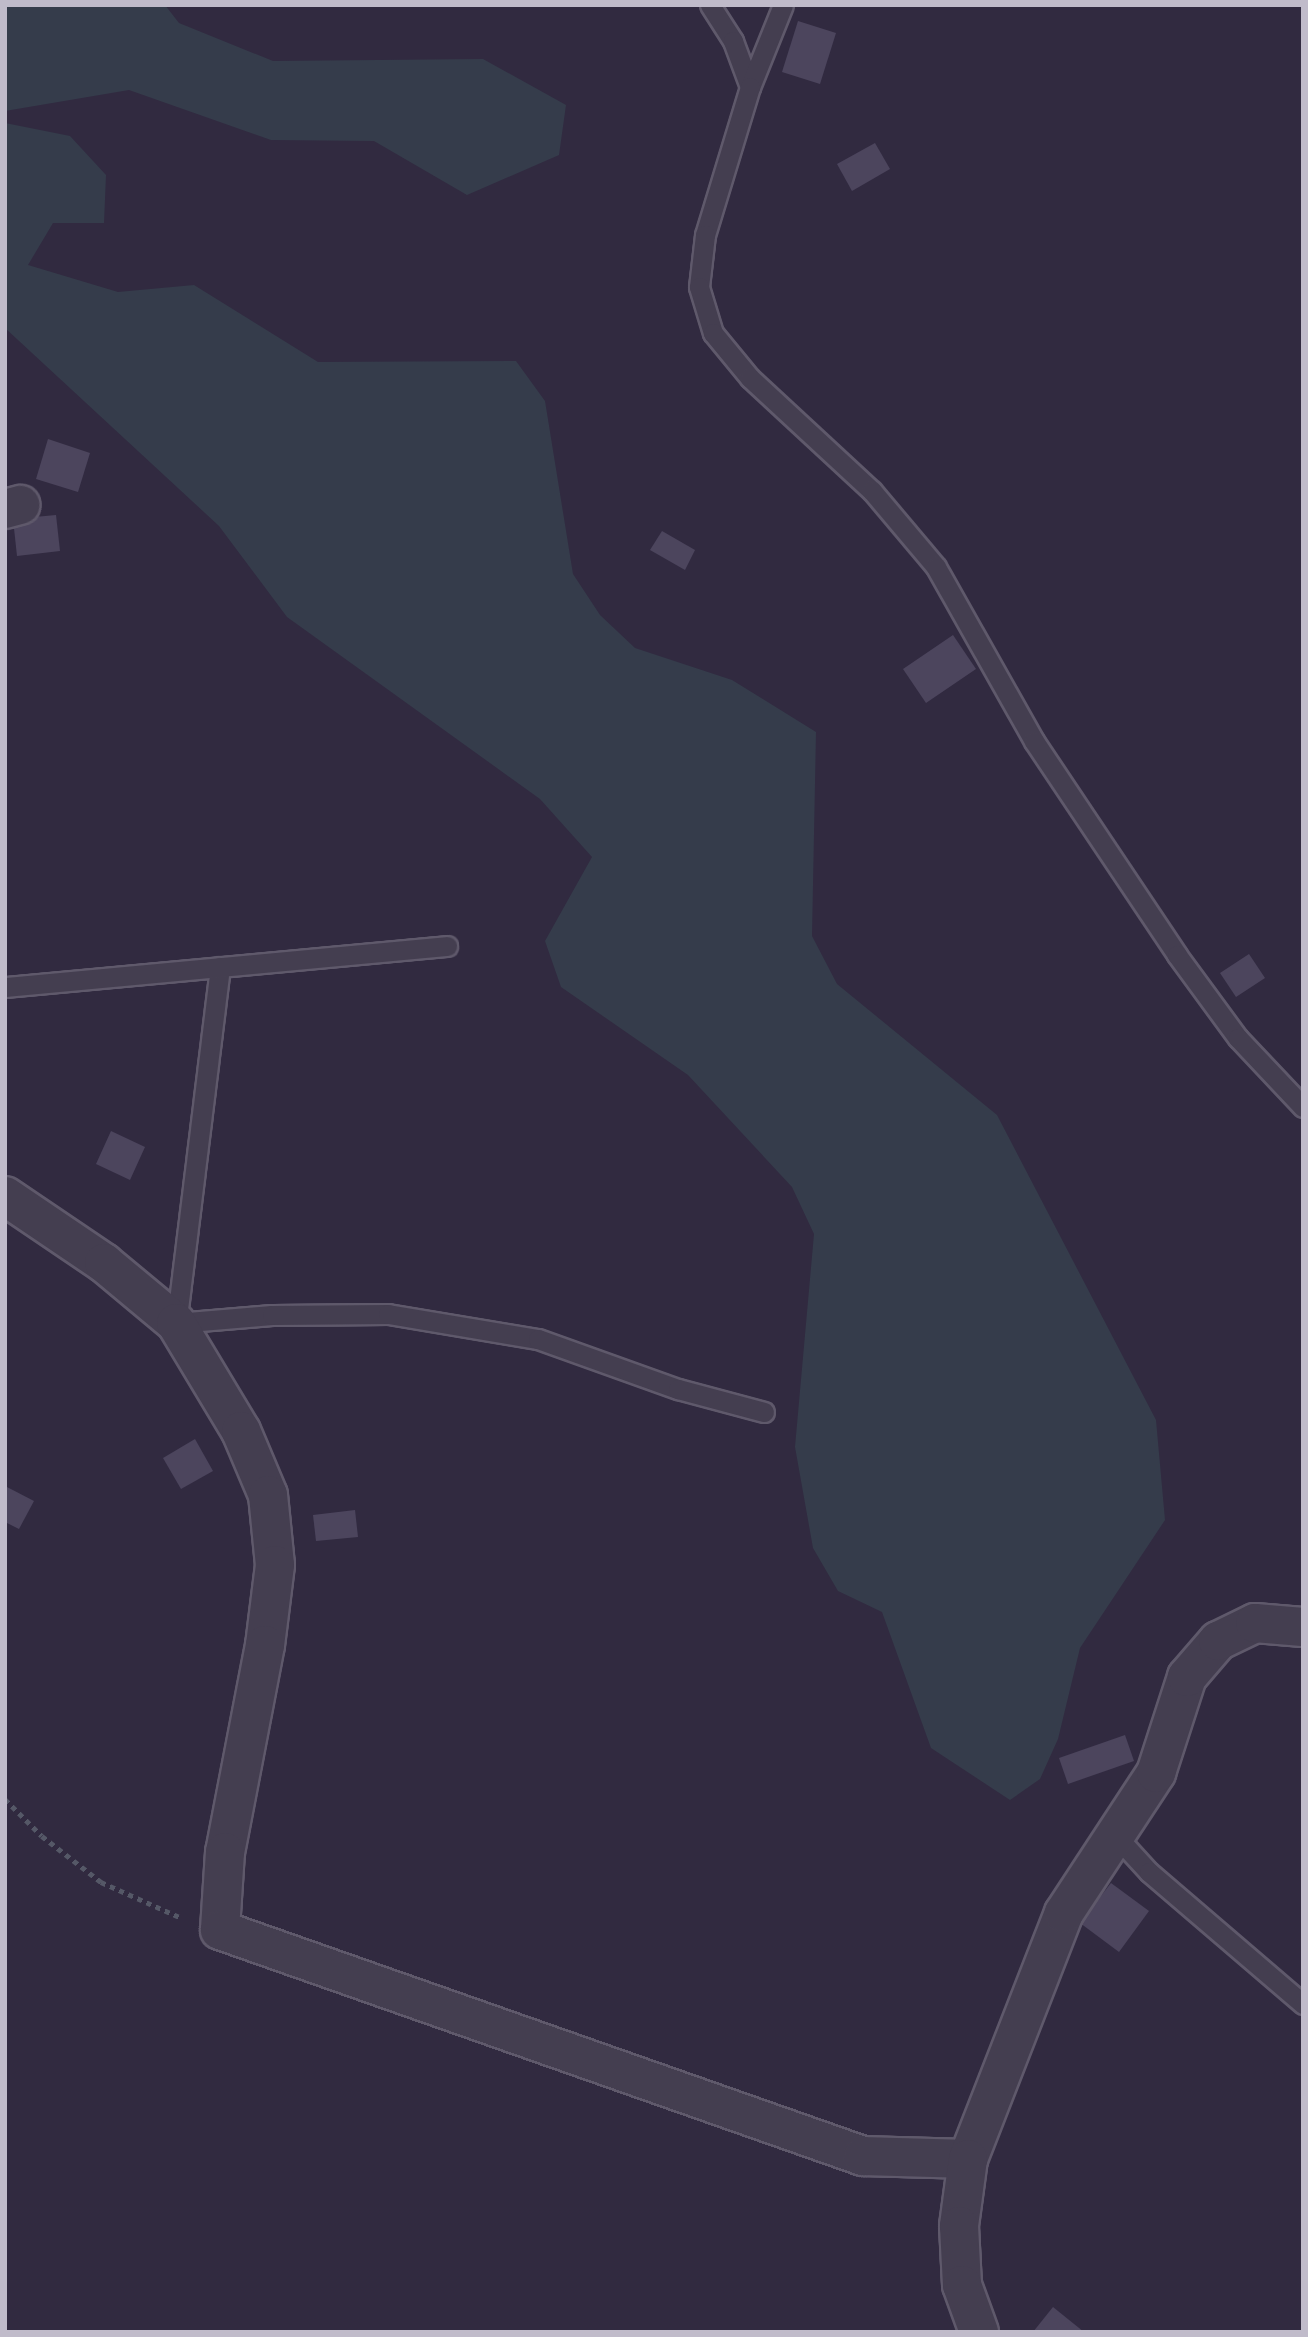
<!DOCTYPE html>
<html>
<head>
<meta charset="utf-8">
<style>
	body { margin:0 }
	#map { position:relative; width:1308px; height:2337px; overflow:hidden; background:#312a40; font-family:"Varela Round",sans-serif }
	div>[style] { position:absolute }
	.green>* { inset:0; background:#353c4b }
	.building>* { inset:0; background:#4c455d }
	.path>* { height:4.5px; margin-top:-2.25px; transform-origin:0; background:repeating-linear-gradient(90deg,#555867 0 5px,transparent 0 10px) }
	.roads { filter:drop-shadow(2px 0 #5f596b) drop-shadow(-2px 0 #5f596b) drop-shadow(0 2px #5f596b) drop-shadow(0 -2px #5f596b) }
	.lane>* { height:19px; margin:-9.5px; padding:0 9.5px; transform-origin:9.5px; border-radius:9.5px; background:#443e50 }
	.street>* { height:38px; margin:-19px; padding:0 19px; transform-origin:19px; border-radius:19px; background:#443e50 }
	span { translate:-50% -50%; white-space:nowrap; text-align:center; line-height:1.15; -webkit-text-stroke:6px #292336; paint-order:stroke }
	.frame { position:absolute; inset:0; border:7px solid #c0bbca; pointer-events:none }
</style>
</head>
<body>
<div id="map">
	<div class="green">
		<i style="clip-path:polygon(5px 5px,165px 5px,179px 23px,273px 61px,483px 59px,566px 105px,559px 155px,467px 195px,374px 141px,271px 140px,129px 90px,5px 111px)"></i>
		<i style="clip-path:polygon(5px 123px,70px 136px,106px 175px,104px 223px,53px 223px,28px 265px,118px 292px,194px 285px,318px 362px,516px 361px,545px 401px,573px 574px,600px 615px,635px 648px,732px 680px,816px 732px,812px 936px,837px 984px,997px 1115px,1156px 1420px,1165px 1520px,1080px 1648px,1058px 1739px,1040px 1779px,1010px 1800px,931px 1748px,882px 1612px,838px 1591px,813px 1548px,795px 1447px,814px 1234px,792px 1187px,688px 1075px,561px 987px,545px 941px,592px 857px,540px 799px,287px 617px,219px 526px,5px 328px)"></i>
	</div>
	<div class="building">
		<i style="clip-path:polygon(798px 21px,836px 33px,820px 84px,782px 72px)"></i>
		<i style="clip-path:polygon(875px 143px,890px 169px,852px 191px,837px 164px)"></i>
		<i style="clip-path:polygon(48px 439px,90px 453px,78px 492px,36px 479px)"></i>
		<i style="clip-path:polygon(56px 515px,60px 551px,17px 556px,13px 519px)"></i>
		<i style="clip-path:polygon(662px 531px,695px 550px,685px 570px,650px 550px)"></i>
		<i style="clip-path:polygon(953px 635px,976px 669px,926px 703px,903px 669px)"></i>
		<i style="clip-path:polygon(1249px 954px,1265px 978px,1236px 997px,1220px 973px)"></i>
		<i style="clip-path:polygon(111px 1131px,145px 1147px,130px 1180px,96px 1164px)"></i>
		<i style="clip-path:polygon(195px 1439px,213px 1471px,181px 1489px,163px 1458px)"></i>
		<i style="clip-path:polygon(5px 1486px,34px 1501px,19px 1529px,5px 1522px)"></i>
		<i style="clip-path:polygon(355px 1510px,358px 1537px,316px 1541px,313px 1515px)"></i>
		<i style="clip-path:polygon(1125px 1735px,1134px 1761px,1068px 1784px,1059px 1758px)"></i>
		<i style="clip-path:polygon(1111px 1883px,1149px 1911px,1119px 1952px,1080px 1923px)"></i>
		<i style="clip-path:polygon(1053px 2307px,1084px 2332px,1033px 2332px)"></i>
	</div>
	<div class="path">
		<i style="left:5px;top:1799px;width:52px;rotate:45deg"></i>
		<i style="left:42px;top:1836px;width:75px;rotate:37.9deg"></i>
		<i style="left:101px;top:1882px;width:89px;rotate:24deg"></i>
	</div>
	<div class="roads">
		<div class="lane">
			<i style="left:710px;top:5px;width:43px;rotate:57.4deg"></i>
			<i style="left:733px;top:41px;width:49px;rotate:69.7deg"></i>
			<i style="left:783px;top:5px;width:88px;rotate:111.9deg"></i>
			<i style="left:750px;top:87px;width:155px;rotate:106.9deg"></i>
			<i style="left:705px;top:235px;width:52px;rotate:96.6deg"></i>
			<i style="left:699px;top:287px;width:48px;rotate:73.1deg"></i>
			<i style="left:713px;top:333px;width:58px;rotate:50.6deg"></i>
			<i style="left:750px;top:378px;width:166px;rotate:42.8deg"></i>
			<i style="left:872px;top:491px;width:99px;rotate:49.9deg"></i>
			<i style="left:936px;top:567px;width:200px;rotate:60.6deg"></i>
			<i style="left:1034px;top:741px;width:257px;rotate:56.2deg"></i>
			<i style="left:1177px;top:955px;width:103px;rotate:53.7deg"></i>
			<i style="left:1238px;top:1038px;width:95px;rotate:46.7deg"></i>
			<i style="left:220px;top:967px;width:359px;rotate:97deg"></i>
			<i style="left:176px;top:1323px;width:96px;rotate:-4.8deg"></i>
			<i style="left:272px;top:1315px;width:116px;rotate:-0.5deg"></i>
			<i style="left:388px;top:1314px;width:152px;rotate:9.5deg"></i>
			<i style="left:538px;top:1339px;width:149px;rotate:19.7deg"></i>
			<i style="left:678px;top:1389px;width:89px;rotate:15deg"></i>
			<i style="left:5px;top:987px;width:444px;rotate:-5.3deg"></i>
			<i style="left:1116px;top:1836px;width:49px;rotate:47.5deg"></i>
			<i style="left:1149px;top:1872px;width:203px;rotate:40.6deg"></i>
		</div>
		<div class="street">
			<i style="left:5px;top:509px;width:16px;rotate:-15deg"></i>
			<i style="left:5px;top:1196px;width:120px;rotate:34.1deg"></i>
			<i style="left:104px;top:1263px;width:94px;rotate:39.8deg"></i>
			<i style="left:176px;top:1323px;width:126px;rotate:59deg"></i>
			<i style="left:241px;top:1431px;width:69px;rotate:67.1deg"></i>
			<i style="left:268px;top:1495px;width:70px;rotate:84.3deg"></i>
			<i style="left:275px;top:1565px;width:81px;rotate:97.1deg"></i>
			<i style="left:265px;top:1645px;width:211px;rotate:100.9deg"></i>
			<i style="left:225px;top:1852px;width:78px;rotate:93.7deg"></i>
			<i style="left:220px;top:1930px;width:682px;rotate:19.37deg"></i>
			<i style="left:863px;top:2156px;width:105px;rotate:1.6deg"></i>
			<i style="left:968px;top:2159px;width:264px;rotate:-68.7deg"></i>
			<i style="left:1064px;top:1913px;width:168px;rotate:-56.7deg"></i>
			<i style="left:1156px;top:1773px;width:101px;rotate:-72.1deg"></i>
			<i style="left:1187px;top:1677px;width:48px;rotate:-49.3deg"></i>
			<i style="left:1218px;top:1641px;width:41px;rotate:-25.9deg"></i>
			<i style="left:1255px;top:1623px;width:48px;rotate:4.8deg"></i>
			<i style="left:968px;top:2159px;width:68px;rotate:97.7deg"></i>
			<i style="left:959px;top:2226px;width:59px;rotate:87.1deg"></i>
			<i style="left:962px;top:2285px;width:50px;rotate:70.1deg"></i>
		</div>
	</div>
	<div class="frame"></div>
</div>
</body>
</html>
